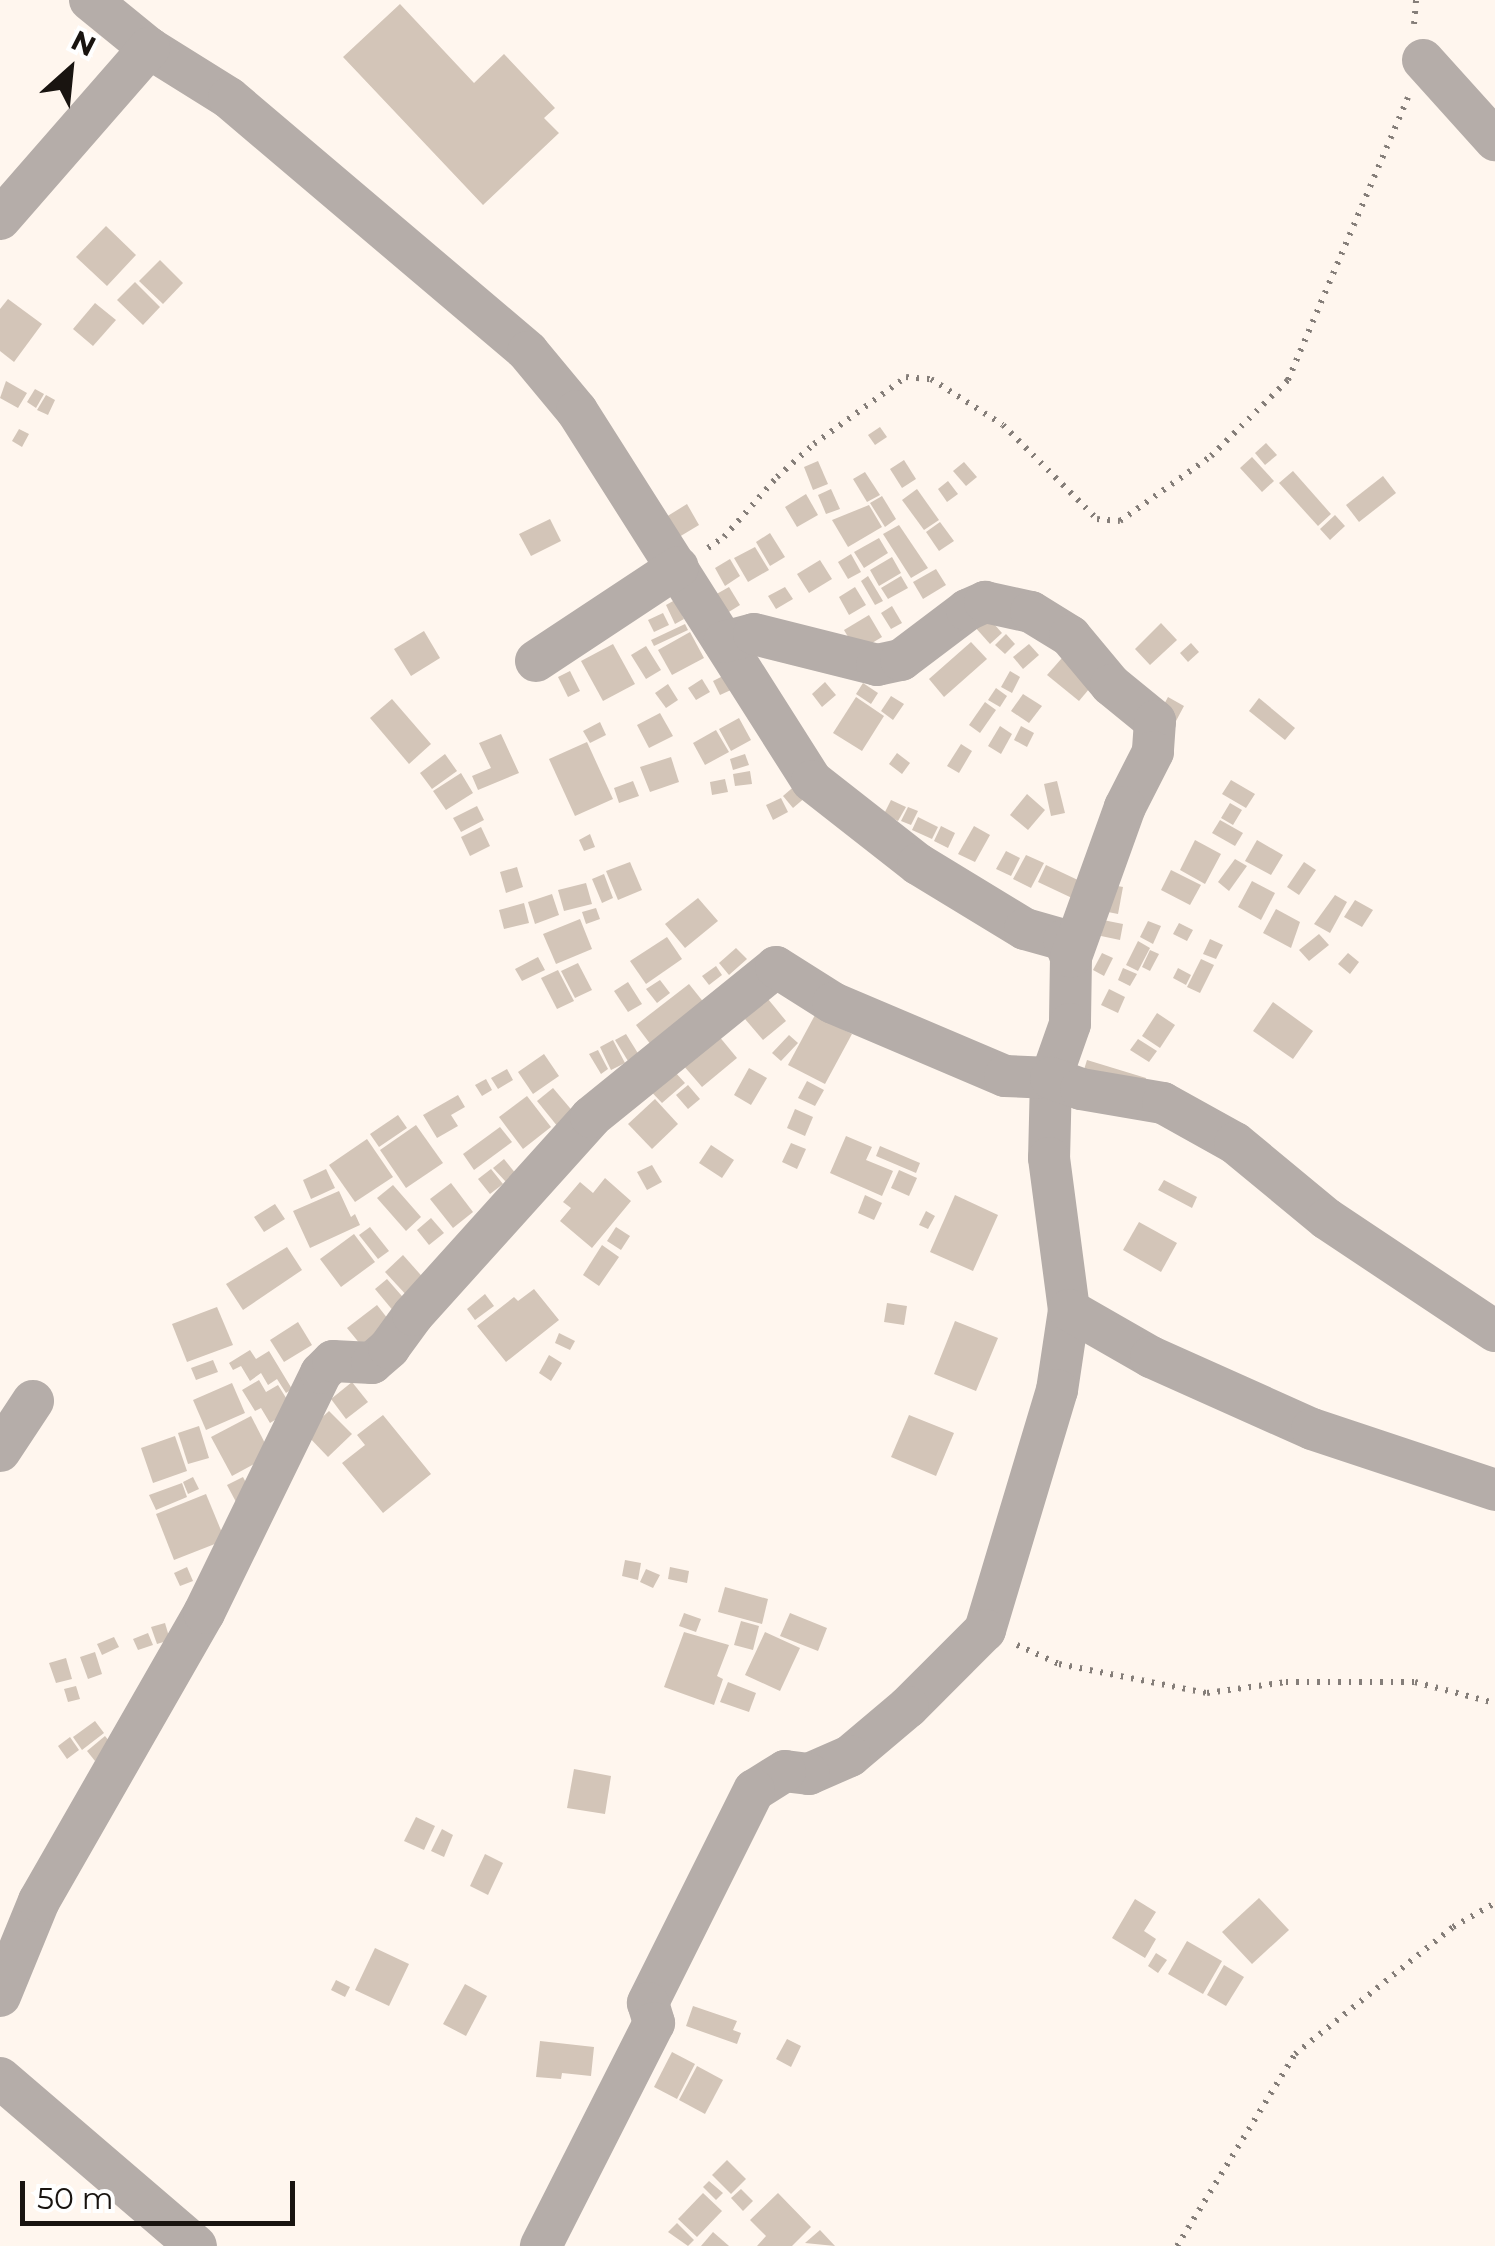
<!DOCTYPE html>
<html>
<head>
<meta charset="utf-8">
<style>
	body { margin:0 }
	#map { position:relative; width:1495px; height:2246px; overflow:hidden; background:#fff6ee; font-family:Montserrat,sans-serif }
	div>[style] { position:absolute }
	.building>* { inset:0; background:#d3c5b8 }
	.path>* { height:6px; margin-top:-3px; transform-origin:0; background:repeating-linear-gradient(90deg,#857e79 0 2.5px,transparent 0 10.5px) }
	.minor>* { height:42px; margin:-21px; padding:0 21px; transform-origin:21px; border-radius:21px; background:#b5ada9 }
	span { translate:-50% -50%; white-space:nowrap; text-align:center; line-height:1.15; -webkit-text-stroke:9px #fff; paint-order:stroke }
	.north { position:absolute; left:20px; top:20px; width:100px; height:100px; -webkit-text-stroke:8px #fff; paint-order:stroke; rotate:27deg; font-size:28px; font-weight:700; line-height:40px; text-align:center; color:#191410 }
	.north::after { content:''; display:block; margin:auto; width:35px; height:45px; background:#191410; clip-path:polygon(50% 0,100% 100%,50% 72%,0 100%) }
	.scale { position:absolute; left:20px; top:2181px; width:275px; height:45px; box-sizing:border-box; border:5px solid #191410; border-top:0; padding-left:12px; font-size:30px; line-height:35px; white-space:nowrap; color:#191410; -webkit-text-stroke:8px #fff; paint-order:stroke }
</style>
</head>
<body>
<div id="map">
	<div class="building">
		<i style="clip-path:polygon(400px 4px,474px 83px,504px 54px,555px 108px,544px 118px,559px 133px,483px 205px,343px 57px)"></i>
		<i style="clip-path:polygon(106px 226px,136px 255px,107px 286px,76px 257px)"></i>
		<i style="clip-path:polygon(160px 260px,183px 283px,163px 304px,139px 281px)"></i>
		<i style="clip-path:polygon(135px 282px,160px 307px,143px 325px,117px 300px)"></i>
		<i style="clip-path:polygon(8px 299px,42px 324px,14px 362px,0 351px,0 309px)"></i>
		<i style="clip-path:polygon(95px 303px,116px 320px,93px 346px,73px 329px)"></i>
		<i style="clip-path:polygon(6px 381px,27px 393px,18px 408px,0 398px)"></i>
		<i style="clip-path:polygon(35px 389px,44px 394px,36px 408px,27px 402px)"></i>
		<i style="clip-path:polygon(46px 395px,55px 400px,48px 415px,37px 410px)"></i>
		<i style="clip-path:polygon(880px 427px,887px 437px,875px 445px,868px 435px)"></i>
		<i style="clip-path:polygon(19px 429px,29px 434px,22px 447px,12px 441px)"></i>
		<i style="clip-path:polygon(1266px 443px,1277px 455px,1265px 465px,1255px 453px)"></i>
		<i style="clip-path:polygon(1252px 457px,1274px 481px,1262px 492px,1240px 468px)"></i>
		<i style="clip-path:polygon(904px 460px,916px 479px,902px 488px,890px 469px)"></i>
		<i style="clip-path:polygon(818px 461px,828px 484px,813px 490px,804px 467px)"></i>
		<i style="clip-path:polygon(964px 462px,977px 477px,966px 486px,953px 471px)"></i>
		<i style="clip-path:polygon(1293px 471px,1331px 514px,1318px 526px,1279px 483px)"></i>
		<i style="clip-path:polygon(865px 472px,880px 495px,867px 502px,853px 479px)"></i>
		<i style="clip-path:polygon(1383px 476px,1396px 493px,1359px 522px,1346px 505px)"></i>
		<i style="clip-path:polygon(948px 481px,958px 494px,947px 502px,938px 489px)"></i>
		<i style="clip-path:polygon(831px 489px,840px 509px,826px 514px,818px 495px)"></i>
		<i style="clip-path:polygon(917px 489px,939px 520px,924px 530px,902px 500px)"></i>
		<i style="clip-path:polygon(806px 494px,818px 515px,797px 527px,785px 507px)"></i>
		<i style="clip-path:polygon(882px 496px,896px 519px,885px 527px,870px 503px)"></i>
		<i style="clip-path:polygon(687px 504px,699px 525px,679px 537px,666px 517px)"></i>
		<i style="clip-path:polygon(869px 505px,882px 527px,848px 547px,832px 520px)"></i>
		<i style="clip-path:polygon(1335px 515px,1345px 526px,1330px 540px,1320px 529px)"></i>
		<i style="clip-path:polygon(550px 519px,561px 541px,531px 556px,519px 534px)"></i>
		<i style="clip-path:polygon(940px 522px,954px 541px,939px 551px,926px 532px)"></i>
		<i style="clip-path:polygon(899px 525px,928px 568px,911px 578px,883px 534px)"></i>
		<i style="clip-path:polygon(770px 533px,785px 557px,770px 566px,756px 542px)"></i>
		<i style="clip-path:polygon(879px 538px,888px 553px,864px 568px,854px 552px)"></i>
		<i style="clip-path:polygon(755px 547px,769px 570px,748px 582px,734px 558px)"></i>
		<i style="clip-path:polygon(851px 554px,861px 572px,848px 579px,838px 562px)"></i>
		<i style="clip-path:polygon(892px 557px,901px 573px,879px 586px,870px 570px)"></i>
		<i style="clip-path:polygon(730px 559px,740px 576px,725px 586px,715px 568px)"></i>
		<i style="clip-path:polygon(820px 560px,832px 579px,809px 593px,797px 574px)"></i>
		<i style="clip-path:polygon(936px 569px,946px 585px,923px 599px,913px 582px)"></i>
		<i style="clip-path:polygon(868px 576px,883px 601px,875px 605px,861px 581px)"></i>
		<i style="clip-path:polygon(901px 576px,908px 588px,888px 599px,881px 588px)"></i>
		<i style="clip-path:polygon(729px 587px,740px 605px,724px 615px,713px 596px)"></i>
		<i style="clip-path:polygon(785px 587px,793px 599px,776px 609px,768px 596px)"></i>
		<i style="clip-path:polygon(855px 587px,866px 605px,849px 615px,839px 597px)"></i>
		<i style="clip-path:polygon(675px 600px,684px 619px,675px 624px,666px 605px)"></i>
		<i style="clip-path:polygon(892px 606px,902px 623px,891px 629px,881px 613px)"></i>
		<i style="clip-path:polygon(663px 613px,669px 625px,654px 632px,648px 620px)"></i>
		<i style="clip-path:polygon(869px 615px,882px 637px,857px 652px,844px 630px)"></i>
		<i style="clip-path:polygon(986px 615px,1002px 633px,990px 644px,974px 626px)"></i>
		<i style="clip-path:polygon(1161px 623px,1177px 640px,1150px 665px,1135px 649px)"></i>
		<i style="clip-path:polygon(685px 624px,688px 630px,654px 646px,651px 640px)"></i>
		<i style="clip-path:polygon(424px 631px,440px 658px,411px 676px,394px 649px)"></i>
		<i style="clip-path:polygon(690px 632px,704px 658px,672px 675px,658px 650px)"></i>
		<i style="clip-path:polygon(1006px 634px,1015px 644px,1005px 654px,995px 645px)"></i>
		<i style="clip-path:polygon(971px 642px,987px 659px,944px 697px,929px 679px)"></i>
		<i style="clip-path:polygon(1191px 643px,1199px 652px,1188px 662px,1180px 653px)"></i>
		<i style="clip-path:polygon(613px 644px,635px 684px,603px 701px,581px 661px)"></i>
		<i style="clip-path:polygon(1029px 644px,1039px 655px,1023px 669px,1013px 657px)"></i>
		<i style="clip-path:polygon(646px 646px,661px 670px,646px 679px,631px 655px)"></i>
		<i style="clip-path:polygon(1069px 650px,1100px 676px,1079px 701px,1047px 675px)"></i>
		<i style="clip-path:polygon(570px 671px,580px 691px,568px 697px,558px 677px)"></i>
		<i style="clip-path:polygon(1010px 671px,1020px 677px,1012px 693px,1001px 687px)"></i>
		<i style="clip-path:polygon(725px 675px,733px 689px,720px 695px,713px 681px)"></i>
		<i style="clip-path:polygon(702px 679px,710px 692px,696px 700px,688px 688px)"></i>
		<i style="clip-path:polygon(825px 682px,836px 695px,822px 707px,812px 694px)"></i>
		<i style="clip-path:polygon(863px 683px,878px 693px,871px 704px,856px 694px)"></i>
		<i style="clip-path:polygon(668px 684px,678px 700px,666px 708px,655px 693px)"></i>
		<i style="clip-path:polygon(996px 688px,1007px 696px,1000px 707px,988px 700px)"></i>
		<i style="clip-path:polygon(1023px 694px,1042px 706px,1029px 723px,1011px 711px)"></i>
		<i style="clip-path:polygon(891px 696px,904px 704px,893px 720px,881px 711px)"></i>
		<i style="clip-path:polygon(856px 697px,884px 716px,862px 751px,833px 733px)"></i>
		<i style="clip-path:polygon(1168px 697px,1184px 706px,1176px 721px,1160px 712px)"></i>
		<i style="clip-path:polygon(1259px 698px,1295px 728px,1285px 740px,1249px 711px)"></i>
		<i style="clip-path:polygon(392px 699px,431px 744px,409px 764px,370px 718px)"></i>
		<i style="clip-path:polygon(985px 702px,996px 710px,980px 733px,969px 725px)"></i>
		<i style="clip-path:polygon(660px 713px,673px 736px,649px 748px,637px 725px)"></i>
		<i style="clip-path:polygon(739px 718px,751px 740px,731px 751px,719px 729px)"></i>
		<i style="clip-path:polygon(600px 722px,606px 735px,590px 743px,583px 731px)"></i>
		<i style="clip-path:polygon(1000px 726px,1012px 734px,1001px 754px,988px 746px)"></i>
		<i style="clip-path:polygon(1021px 726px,1034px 733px,1027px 747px,1014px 740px)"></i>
		<i style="clip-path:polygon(716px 730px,729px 752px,705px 765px,693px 743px)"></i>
		<i style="clip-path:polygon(501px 734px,519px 773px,478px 790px,472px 776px,491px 768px,479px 743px)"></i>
		<i style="clip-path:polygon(587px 742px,613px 799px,575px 816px,549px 759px)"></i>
		<i style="clip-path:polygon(961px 744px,972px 751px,959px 773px,947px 766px)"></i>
		<i style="clip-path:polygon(897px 753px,910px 763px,902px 774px,889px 764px)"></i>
		<i style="clip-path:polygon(445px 754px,457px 771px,432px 789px,420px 773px)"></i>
		<i style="clip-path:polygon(745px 754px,749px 765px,733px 770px,730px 759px)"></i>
		<i style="clip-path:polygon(671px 757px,679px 782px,650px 792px,640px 767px)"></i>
		<i style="clip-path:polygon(750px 771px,752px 784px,735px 786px,733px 774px)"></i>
		<i style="clip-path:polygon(461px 773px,473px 793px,446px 810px,433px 791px)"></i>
		<i style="clip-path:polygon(725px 779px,728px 792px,712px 795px,710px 782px)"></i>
		<i style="clip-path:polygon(1231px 780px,1255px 794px,1246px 808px,1222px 794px)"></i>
		<i style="clip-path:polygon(633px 781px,639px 796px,619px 803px,614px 788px)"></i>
		<i style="clip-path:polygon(1057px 781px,1065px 813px,1051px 816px,1044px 784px)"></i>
		<i style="clip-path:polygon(798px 783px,807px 796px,793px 808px,783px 796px)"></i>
		<i style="clip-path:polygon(1027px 794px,1045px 810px,1028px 830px,1010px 815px)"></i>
		<i style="clip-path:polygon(781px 798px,788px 812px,773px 820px,766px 805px)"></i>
		<i style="clip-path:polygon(891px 800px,906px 807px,898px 821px,884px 814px)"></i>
		<i style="clip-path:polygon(1230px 803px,1242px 810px,1233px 825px,1221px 818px)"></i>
		<i style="clip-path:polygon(477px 806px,484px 820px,461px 832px,453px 818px)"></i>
		<i style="clip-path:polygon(908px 807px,918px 811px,911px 825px,901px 821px)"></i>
		<i style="clip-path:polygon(918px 817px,938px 827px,932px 839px,912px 830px)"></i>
		<i style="clip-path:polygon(1220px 820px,1243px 833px,1235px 846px,1212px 833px)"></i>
		<i style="clip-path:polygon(941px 826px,955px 833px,948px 848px,934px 841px)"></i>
		<i style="clip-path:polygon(974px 826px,990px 835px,975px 862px,958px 854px)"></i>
		<i style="clip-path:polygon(481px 827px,490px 846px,470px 856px,461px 837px)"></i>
		<i style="clip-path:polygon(590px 834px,595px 847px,584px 851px,579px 840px)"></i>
		<i style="clip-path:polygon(1195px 840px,1221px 854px,1205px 884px,1180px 870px)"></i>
		<i style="clip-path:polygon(1257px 840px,1283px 855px,1271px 875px,1245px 861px)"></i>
		<i style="clip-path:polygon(1006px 851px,1020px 858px,1011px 876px,996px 869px)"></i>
		<i style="clip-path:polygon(1026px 855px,1044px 863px,1031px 888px,1013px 879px)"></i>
		<i style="clip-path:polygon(1235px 859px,1247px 866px,1229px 891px,1218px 882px)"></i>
		<i style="clip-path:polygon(630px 862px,642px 890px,618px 900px,606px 871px)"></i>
		<i style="clip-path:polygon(1304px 862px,1316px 870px,1299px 895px,1287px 887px)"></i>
		<i style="clip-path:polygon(1046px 865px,1080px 881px,1072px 898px,1038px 882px)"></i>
		<i style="clip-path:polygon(517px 867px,523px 887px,506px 893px,500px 872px)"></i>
		<i style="clip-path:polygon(1171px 870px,1201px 885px,1190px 905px,1161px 890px)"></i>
		<i style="clip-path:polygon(604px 874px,613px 898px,602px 903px,592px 879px)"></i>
		<i style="clip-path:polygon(1252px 881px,1275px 893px,1261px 920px,1238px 907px)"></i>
		<i style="clip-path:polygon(586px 883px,592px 904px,564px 911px,558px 890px)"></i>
		<i style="clip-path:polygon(1107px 884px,1123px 887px,1118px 914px,1103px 911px)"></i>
		<i style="clip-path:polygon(552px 894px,559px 915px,535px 924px,528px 902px)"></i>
		<i style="clip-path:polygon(1335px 895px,1347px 902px,1330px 933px,1314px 924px)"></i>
		<i style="clip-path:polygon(698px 898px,718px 921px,685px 948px,665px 924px)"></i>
		<i style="clip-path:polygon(1355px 900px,1373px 910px,1362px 927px,1344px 917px)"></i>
		<i style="clip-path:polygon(524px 903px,529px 923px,504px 929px,499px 910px)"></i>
		<i style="clip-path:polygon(596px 908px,600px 919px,586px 924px,582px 912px)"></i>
		<i style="clip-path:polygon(1276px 909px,1300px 922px,1291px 948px,1263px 933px)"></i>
		<i style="clip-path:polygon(580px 919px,592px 949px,556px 964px,543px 934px)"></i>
		<i style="clip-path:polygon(1103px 920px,1123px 924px,1120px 940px,1101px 936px)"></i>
		<i style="clip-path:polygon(1148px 921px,1161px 926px,1153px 944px,1140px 937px)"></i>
		<i style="clip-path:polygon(1179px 923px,1193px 930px,1187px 941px,1173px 934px)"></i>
		<i style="clip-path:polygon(1319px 934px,1329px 945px,1309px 961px,1299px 950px)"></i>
		<i style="clip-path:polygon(667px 937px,682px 959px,646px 984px,630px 961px)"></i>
		<i style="clip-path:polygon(1210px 939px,1223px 945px,1216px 959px,1203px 954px)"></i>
		<i style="clip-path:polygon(1138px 941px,1150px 948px,1138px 971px,1126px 965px)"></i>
		<i style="clip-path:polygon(736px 948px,747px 959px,729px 975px,719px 963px)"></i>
		<i style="clip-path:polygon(1150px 950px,1159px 954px,1150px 971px,1142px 967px)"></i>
		<i style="clip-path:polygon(1102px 953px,1113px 958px,1104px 976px,1093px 970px)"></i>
		<i style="clip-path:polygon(1348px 953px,1359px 962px,1350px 974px,1338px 964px)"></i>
		<i style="clip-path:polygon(538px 957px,545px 970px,522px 981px,515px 969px)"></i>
		<i style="clip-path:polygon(1201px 959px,1214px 965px,1200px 993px,1187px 987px)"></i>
		<i style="clip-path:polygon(578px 963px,592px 990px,575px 998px,561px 971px)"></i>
		<i style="clip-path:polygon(716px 966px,722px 975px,709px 985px,702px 976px)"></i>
		<i style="clip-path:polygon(1123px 968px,1137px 974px,1130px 986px,1118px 980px)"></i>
		<i style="clip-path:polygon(1178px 968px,1191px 975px,1186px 985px,1173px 978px)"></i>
		<i style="clip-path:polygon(558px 970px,574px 1001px,557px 1009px,541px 978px)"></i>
		<i style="clip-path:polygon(660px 980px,670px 993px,657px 1003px,646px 989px)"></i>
		<i style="clip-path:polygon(628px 982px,642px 1004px,628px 1012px,614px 991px)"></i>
		<i style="clip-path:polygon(689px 984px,705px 1004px,651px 1045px,636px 1025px)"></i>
		<i style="clip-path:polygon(1109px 989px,1125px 997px,1118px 1013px,1101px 1005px)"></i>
		<i style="clip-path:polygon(768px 999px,786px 1021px,763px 1040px,745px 1019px)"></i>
		<i style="clip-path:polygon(1273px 1002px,1313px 1031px,1293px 1059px,1253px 1031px)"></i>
		<i style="clip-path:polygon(1157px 1013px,1175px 1025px,1160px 1048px,1142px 1036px)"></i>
		<i style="clip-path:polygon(815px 1015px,852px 1034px,825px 1084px,788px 1065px)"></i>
		<i style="clip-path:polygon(626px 1034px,639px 1055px,628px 1061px,615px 1040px)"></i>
		<i style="clip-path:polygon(718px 1035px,737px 1058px,702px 1087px,683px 1065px)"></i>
		<i style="clip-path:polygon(789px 1035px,798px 1043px,781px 1061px,772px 1053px)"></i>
		<i style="clip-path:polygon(1138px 1039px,1157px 1051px,1149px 1062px,1130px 1050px)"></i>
		<i style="clip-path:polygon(613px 1040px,625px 1063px,611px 1070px,600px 1047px)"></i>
		<i style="clip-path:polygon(598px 1050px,608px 1069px,601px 1074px,589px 1054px)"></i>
		<i style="clip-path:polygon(544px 1054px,559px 1076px,533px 1094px,518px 1072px)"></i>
		<i style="clip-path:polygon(1087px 1060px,1146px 1078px,1141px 1097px,1081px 1079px)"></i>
		<i style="clip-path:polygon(665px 1061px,685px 1083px,662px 1103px,642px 1082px)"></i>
		<i style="clip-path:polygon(749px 1068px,767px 1078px,751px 1105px,734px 1095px)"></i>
		<i style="clip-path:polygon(507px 1069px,513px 1080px,498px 1089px,491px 1078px)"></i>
		<i style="clip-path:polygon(486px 1079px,492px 1090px,482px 1096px,475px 1085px)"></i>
		<i style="clip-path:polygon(807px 1081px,824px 1090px,815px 1106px,798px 1098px)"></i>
		<i style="clip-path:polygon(688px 1085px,700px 1099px,688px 1109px,676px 1095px)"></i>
		<i style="clip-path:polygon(553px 1088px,575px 1114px,558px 1127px,537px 1101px)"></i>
		<i style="clip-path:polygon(458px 1095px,465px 1107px,451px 1115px,458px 1126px,437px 1138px,423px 1115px)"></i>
		<i style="clip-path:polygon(527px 1096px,551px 1127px,523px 1149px,499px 1117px)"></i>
		<i style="clip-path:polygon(655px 1099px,678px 1124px,652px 1149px,628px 1124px)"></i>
		<i style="clip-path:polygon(795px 1109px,813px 1117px,805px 1136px,787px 1128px)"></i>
		<i style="clip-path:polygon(398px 1115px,407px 1128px,379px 1147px,370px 1134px)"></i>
		<i style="clip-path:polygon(416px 1125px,443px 1163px,406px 1188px,380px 1150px)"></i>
		<i style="clip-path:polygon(500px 1127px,512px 1142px,474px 1170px,463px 1154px)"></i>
		<i style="clip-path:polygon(846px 1136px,872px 1147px,866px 1160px,893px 1171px,882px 1196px,830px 1173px)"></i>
		<i style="clip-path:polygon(367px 1139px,393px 1177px,355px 1202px,329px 1165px)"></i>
		<i style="clip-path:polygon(791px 1143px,806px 1149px,797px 1169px,782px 1162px)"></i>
		<i style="clip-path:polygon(711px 1145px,734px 1160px,722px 1178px,699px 1163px)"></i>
		<i style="clip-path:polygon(880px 1146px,920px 1163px,916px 1173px,876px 1156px)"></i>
		<i style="clip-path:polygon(504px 1159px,516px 1174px,506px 1182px,493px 1168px)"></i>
		<i style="clip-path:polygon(652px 1165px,662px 1182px,647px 1190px,637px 1172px)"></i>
		<i style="clip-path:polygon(326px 1169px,335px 1188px,311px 1199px,303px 1180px)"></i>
		<i style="clip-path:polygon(491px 1169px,503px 1184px,490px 1194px,478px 1179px)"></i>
		<i style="clip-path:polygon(899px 1170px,917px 1178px,909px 1196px,891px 1188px)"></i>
		<i style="clip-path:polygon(605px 1178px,631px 1201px,592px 1248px,560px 1221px,571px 1208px,563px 1202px,580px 1182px,593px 1193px)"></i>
		<i style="clip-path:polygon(1164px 1180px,1197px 1197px,1192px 1208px,1158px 1190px)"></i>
		<i style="clip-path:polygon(451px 1183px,473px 1212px,453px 1228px,430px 1199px)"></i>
		<i style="clip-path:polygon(393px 1185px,421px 1217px,406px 1231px,377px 1198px)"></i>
		<i style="clip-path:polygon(339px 1191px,351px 1217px,355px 1214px,360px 1225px,310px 1248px,293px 1211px)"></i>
		<i style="clip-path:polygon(865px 1195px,882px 1203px,874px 1220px,858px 1213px)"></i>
		<i style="clip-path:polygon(955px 1195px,998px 1215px,973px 1271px,930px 1252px)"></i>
		<i style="clip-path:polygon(275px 1204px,285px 1219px,264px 1232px,254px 1217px)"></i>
		<i style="clip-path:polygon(926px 1211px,935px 1216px,928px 1229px,919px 1225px)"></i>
		<i style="clip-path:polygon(431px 1218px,444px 1233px,429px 1245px,417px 1230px)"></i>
		<i style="clip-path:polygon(1139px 1222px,1177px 1243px,1161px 1272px,1123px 1250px)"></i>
		<i style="clip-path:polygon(370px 1227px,389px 1251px,378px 1259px,359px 1235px)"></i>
		<i style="clip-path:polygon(616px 1227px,630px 1236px,621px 1250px,607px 1241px)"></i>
		<i style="clip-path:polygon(354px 1234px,375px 1262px,341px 1287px,320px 1259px)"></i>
		<i style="clip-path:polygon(602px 1245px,619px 1257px,599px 1286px,583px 1275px)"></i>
		<i style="clip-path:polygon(287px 1247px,302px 1270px,243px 1310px,226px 1284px)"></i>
		<i style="clip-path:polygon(403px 1255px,427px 1282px,409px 1298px,385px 1272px)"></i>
		<i style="clip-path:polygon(387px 1279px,408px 1303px,395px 1313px,375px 1289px)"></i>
		<i style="clip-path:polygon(534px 1289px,559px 1320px,506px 1362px,477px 1326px,514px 1297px,518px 1301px)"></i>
		<i style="clip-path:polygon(485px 1294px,494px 1306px,475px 1320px,467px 1309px)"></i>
		<i style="clip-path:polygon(887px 1303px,907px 1306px,904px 1325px,884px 1322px)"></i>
		<i style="clip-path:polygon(377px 1305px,395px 1328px,365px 1350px,347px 1328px)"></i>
		<i style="clip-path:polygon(217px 1307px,233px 1345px,187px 1362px,172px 1324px)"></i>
		<i style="clip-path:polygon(955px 1321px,998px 1338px,976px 1391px,934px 1374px)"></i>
		<i style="clip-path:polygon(298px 1322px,312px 1345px,284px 1362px,270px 1340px)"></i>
		<i style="clip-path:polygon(559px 1333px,575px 1341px,570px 1350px,555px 1343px)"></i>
		<i style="clip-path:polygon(250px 1350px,256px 1359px,269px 1351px,292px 1389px,286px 1393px,277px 1379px,268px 1385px,261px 1373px,250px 1381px,241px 1366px,233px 1370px,229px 1363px)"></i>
		<i style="clip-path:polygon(549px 1355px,562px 1363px,551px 1381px,539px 1373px)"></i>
		<i style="clip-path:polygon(213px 1360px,218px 1372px,196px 1380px,191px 1368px)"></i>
		<i style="clip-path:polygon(259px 1380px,266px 1392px,278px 1385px,293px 1409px,270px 1423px,261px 1408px,255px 1411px,242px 1390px)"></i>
		<i style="clip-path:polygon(352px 1382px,368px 1402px,346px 1419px,331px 1399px)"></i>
		<i style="clip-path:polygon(232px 1383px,245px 1413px,206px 1430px,193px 1400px)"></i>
		<i style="clip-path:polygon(329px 1411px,352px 1434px,328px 1457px,305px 1433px)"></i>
		<i style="clip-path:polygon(383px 1415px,431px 1474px,383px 1513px,342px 1463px,365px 1445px,357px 1435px)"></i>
		<i style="clip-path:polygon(909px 1415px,954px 1433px,936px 1476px,891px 1457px)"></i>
		<i style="clip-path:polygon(251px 1416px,271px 1455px,232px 1476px,211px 1437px)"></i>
		<i style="clip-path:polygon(199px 1426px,209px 1458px,188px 1464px,178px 1433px)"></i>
		<i style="clip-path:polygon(175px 1436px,187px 1471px,153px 1483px,141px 1448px)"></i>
		<i style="clip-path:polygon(193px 1477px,199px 1489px,188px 1494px,183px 1482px)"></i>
		<i style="clip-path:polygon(243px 1477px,252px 1494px,236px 1502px,227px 1485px)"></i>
		<i style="clip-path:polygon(182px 1483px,187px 1497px,156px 1510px,149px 1495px)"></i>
		<i style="clip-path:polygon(206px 1494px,225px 1540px,174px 1560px,156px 1514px)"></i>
		<i style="clip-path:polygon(625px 1560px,641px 1563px,638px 1580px,622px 1576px)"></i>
		<i style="clip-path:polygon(187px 1567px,193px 1581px,180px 1586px,174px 1573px)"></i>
		<i style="clip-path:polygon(670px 1567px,689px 1571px,687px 1583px,668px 1579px)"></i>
		<i style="clip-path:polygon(646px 1569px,660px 1575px,653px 1588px,640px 1582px)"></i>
		<i style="clip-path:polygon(725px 1587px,768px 1599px,762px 1624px,718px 1612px)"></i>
		<i style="clip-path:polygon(684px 1613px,701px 1619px,696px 1632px,679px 1626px)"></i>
		<i style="clip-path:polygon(790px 1613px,827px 1628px,818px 1651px,780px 1636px)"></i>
		<i style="clip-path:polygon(741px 1621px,759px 1626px,753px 1650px,734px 1645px)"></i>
		<i style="clip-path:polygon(165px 1623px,170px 1640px,157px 1644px,151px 1627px)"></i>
		<i style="clip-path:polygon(684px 1632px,729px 1645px,717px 1676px,723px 1679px,714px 1705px,664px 1687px)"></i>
		<i style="clip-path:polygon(765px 1632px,800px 1648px,780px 1691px,745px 1675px)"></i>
		<i style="clip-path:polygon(148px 1633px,153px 1645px,138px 1650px,133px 1639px)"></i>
		<i style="clip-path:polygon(114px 1637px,119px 1647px,102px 1655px,97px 1644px)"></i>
		<i style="clip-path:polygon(95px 1652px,102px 1674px,88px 1679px,80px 1657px)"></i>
		<i style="clip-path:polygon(66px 1658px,72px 1679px,56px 1683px,49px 1663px)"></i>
		<i style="clip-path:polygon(728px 1682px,756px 1693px,749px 1712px,720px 1702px)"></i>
		<i style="clip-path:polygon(76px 1686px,80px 1699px,68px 1702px,64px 1689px)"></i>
		<i style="clip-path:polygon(95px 1721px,104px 1733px,82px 1750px,73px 1737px)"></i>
		<i style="clip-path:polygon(105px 1736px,114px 1747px,95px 1761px,87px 1751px)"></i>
		<i style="clip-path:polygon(70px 1737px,79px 1750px,67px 1759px,58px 1746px)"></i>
		<i style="clip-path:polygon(574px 1769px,611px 1776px,605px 1814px,567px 1808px)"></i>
		<i style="clip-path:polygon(416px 1817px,435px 1826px,424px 1850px,404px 1841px)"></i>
		<i style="clip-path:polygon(442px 1829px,453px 1835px,444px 1857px,431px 1851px)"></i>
		<i style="clip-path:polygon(485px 1854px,503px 1863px,488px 1895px,470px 1886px)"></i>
		<i style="clip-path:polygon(1259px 1898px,1289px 1930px,1252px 1964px,1222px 1932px)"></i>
		<i style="clip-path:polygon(1135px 1899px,1156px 1912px,1144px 1931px,1156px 1939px,1145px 1958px,1112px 1938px)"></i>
		<i style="clip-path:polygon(1187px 1941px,1222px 1961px,1203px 1994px,1168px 1974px)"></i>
		<i style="clip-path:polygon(375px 1948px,409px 1964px,389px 2006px,355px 1990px)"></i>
		<i style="clip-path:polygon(1156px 1953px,1167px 1960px,1158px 1973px,1148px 1966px)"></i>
		<i style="clip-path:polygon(1224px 1965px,1244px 1977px,1226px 2006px,1207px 1995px)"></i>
		<i style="clip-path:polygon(336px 1980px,350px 1987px,345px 1997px,331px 1990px)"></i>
		<i style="clip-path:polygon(465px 1984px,487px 1996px,466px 2036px,443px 2024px)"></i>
		<i style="clip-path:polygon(693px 2006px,737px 2021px,733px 2030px,741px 2033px,737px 2044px,686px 2026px)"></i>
		<i style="clip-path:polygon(787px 2039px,801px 2046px,791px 2067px,776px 2059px)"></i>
		<i style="clip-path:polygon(540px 2041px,594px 2047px,591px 2076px,562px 2073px,561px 2079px,536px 2077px)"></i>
		<i style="clip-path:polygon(672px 2052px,695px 2064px,677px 2099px,654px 2087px)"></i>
		<i style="clip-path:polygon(697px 2066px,723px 2080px,705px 2114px,679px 2100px)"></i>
		<i style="clip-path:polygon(727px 2160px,746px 2179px,731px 2194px,712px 2175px)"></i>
		<i style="clip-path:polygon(709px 2181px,723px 2193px,716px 2200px,703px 2187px)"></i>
		<i style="clip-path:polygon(741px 2189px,753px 2201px,743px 2211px,731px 2198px)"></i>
		<i style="clip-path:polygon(703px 2193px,722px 2211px,697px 2237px,678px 2219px)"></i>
		<i style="clip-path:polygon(778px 2193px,811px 2227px,792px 2246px,757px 2246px,766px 2236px,750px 2220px)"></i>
		<i style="clip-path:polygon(677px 2223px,694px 2240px,688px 2246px,668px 2232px)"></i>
		<i style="clip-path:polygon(820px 2230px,835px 2246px,805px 2243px)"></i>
		<i style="clip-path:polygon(713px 2232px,729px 2246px,701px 2246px)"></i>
	</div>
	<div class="path">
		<i style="left:1414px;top:24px;width:24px;rotate:-85deg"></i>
		<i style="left:708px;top:548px;width:19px;rotate:-35deg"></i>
		<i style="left:724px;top:537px;width:80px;rotate:-48.5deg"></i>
		<i style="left:777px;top:477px;width:50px;rotate:-41.7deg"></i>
		<i style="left:814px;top:444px;width:114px;rotate:-36.1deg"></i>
		<i style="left:906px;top:377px;width:25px;rotate:5deg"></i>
		<i style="left:931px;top:379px;width:85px;rotate:32.6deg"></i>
		<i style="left:1003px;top:425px;width:133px;rotate:45deg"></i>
		<i style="left:1097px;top:519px;width:23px;rotate:5deg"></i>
		<i style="left:1120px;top:521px;width:112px;rotate:-35.5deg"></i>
		<i style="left:1211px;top:456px;width:108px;rotate:-44.6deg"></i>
		<i style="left:1288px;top:380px;width:307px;rotate:-67deg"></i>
		<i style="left:1017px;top:1645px;width:46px;rotate:24.3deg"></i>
		<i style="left:1059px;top:1664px;width:151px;rotate:11.1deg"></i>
		<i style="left:1207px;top:1693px;width:80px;rotate:-7.9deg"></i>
		<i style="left:1286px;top:1682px;width:129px"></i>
		<i style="left:1415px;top:1682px;width:83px;rotate:14.7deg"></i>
		<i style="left:1177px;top:2246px;width:225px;rotate:-58.4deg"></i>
		<i style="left:1295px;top:2054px;width:203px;rotate:-38.8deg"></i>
		<i style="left:1453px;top:1927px;width:48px;rotate:-29.7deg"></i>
	</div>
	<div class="minor">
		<i style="left:90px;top:0;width:76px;rotate:39.1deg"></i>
		<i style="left:149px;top:48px;width:94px;rotate:32deg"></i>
		<i style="left:229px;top:98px;width:392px;rotate:40.3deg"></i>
		<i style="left:528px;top:352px;width:77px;rotate:50.3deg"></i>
		<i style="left:577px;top:411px;width:438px;rotate:57.6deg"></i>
		<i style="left:812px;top:781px;width:135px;rotate:38.1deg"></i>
		<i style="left:918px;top:864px;width:125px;rotate:31.3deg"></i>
		<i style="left:1025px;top:929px;width:41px;rotate:15.8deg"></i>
		<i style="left:1064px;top:940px;width:18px;rotate:68deg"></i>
		<i style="left:1071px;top:957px;width:67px;rotate:90.9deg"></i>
		<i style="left:1070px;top:1024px;width:57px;rotate:109.4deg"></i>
		<i style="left:1051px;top:1078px;width:80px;rotate:91.4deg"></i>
		<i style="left:1049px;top:1158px;width:153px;rotate:82.5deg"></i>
		<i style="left:1069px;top:1310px;width:81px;rotate:98.5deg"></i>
		<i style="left:1057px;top:1390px;width:251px;rotate:106.7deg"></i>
		<i style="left:985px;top:1630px;width:109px;rotate:135deg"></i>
		<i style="left:908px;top:1707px;width:76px;rotate:139.8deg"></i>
		<i style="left:850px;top:1756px;width:45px;rotate:156.3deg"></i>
		<i style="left:809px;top:1774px;width:24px;rotate:-173deg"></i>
		<i style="left:785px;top:1771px;width:36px;rotate:148deg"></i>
		<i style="left:754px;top:1790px;width:238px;rotate:116.5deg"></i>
		<i style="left:648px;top:2003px;width:21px;rotate:73deg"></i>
		<i style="left:654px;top:2023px;width:250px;rotate:116.9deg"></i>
		<i style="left:1423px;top:60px;width:108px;rotate:48deg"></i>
		<i style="left:0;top:219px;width:227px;rotate:-48.9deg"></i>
		<i style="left:724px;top:642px;width:31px;rotate:-15deg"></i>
		<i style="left:754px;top:634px;width:127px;rotate:14.1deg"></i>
		<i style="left:877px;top:665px;width:25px;rotate:-12deg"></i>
		<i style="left:901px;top:660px;width:83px;rotate:-37.1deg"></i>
		<i style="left:967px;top:610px;width:20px;rotate:-24deg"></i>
		<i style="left:985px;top:602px;width:47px;rotate:12.3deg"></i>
		<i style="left:1031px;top:612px;width:46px;rotate:31.6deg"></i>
		<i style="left:1070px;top:636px;width:64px;rotate:50.1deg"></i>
		<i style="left:1111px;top:685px;width:57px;rotate:39.3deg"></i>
		<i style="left:1155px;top:721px;width:31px;rotate:94deg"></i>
		<i style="left:1153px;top:752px;width:62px;rotate:117deg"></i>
		<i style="left:1125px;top:807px;width:159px;rotate:109.8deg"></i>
		<i style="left:536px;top:661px;width:170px;rotate:-33.5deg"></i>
		<i style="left:1069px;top:1310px;width:95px;rotate:29.8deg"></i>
		<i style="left:1151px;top:1357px;width:176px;rotate:24.1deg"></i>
		<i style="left:1312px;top:1429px;width:193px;rotate:18.4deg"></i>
		<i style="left:0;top:1451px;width:60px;rotate:-56.6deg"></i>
		<i style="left:0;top:1996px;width:103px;rotate:-67.7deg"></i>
		<i style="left:39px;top:1901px;width:332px;rotate:-60.2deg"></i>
		<i style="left:204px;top:1613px;width:267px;rotate:-64deg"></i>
		<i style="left:321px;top:1373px;width:17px;rotate:-45deg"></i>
		<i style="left:333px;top:1361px;width:39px;rotate:3deg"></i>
		<i style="left:372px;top:1363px;width:23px;rotate:-41deg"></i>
		<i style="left:389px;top:1348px;width:41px;rotate:-54deg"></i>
		<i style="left:413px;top:1315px;width:266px;rotate:-48deg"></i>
		<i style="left:591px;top:1117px;width:238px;rotate:-39deg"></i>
		<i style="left:776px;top:967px;width:67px;rotate:32.3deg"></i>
		<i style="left:833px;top:1003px;width:187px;rotate:23deg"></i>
		<i style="left:1005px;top:1076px;width:46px;rotate:2.5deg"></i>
		<i style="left:1051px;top:1078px;width:32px;rotate:20deg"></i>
		<i style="left:1081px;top:1089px;width:83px;rotate:9.7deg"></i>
		<i style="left:1163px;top:1103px;width:82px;rotate:29.1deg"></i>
		<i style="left:1235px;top:1143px;width:119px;rotate:39.6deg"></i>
		<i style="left:1327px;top:1219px;width:202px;rotate:33.7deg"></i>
		<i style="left:0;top:2078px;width:258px;rotate:40.6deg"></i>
	</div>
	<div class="north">N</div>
	<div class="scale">50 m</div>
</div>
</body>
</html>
